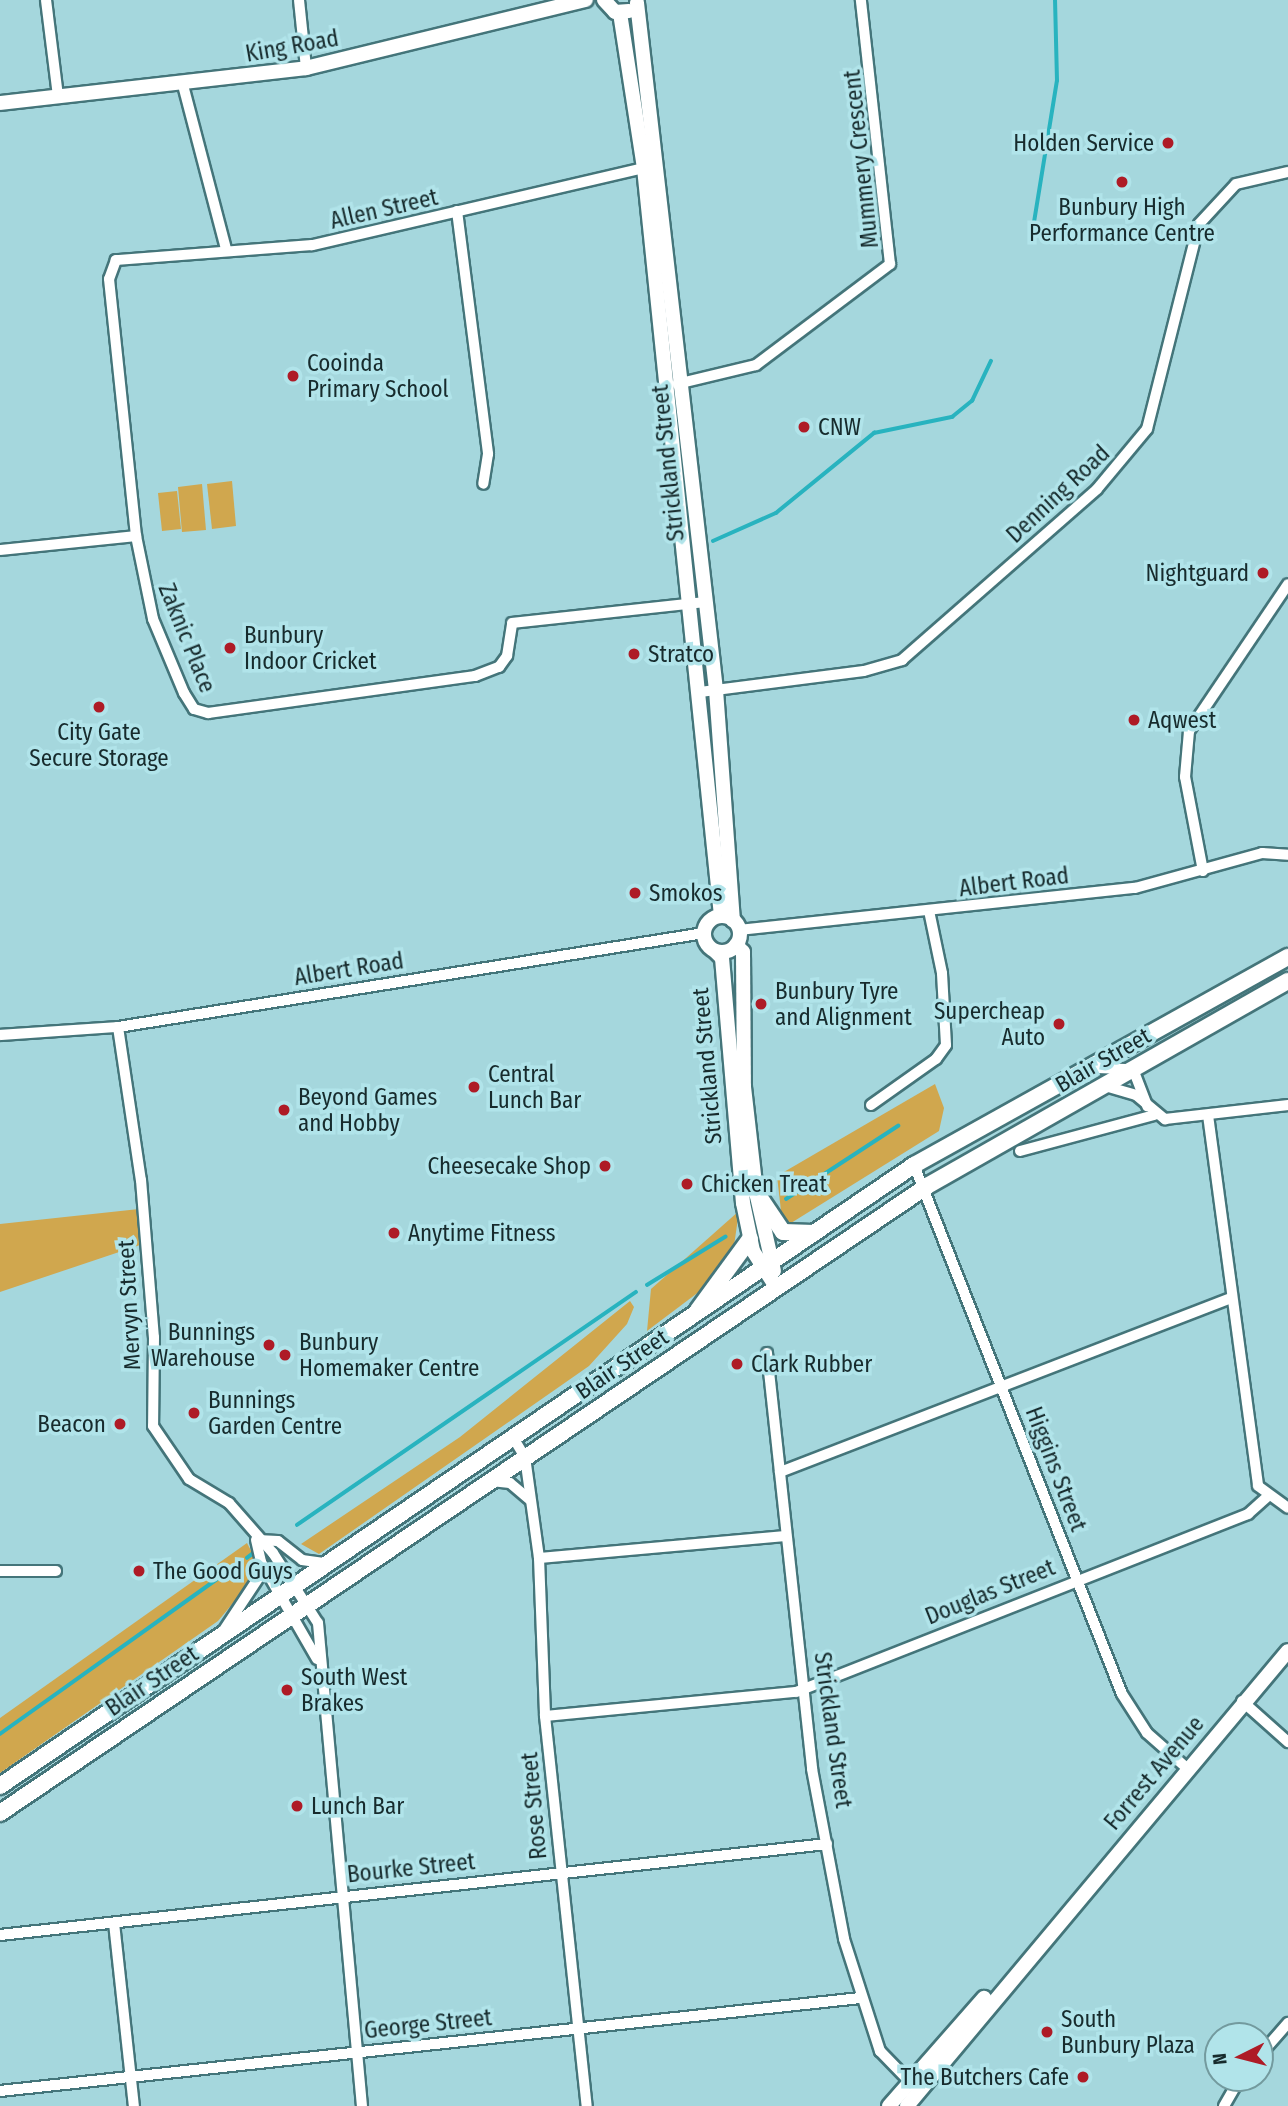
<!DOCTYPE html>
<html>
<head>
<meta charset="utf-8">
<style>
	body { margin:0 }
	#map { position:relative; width:1288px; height:2106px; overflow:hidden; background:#a5d7dd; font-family:"Fira Sans Condensed",sans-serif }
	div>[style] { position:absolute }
	.green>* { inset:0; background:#d0a74e }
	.stream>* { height:3.5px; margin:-1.75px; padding:0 1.75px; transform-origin:1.75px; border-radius:1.75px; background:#28b3bf }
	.roads { filter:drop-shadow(2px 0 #44757a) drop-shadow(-2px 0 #44757a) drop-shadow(0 2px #44757a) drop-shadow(0 -2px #44757a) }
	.street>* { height:10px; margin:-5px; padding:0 5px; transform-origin:5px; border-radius:5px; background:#fff }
	.secondary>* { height:14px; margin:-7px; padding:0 7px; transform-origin:7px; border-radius:7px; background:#fff }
	.secondary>.ring { margin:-7px; padding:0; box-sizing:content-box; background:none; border:14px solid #fff; border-radius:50% }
	.primary>* { height:16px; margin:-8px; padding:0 8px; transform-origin:8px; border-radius:8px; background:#fff }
	.dots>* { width:19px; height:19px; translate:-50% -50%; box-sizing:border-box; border:4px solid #b1e4ea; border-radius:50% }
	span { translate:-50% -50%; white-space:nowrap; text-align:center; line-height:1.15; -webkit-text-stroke:7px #b1e4ea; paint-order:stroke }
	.street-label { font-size:23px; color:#172b2d }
	.poi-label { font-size:23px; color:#172b2d }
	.right { translate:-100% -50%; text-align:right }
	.left { translate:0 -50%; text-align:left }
	.north { position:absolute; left:1204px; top:2022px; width:70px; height:70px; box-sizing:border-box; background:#b1e4ea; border:2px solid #739a9e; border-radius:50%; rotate:264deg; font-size:19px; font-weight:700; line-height:28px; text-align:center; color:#172b2d }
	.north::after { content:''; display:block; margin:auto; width:24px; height:32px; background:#ae1b26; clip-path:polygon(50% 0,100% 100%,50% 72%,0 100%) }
</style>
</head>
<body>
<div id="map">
	<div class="green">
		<i style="clip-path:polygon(232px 481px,236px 526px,212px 529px,207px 484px)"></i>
		<i style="clip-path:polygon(202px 484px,206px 530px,182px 532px,178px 487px)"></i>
		<i style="clip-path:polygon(177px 491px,181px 529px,162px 531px,158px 493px)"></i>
		<i style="clip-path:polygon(935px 1084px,944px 1108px,939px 1131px,783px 1228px,777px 1176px)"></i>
		<i style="clip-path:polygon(139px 1209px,143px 1244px,0 1292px,0 1224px)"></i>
		<i style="clip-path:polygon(739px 1211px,734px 1246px,716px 1279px,647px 1331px,651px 1289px)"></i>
		<i style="clip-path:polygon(630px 1301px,634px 1307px,627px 1324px,589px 1366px,319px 1554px,301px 1544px,460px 1437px)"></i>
		<i style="clip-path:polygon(247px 1543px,258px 1564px,254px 1578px,218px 1621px,0 1773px,0 1718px)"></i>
	</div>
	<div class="stream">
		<i style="left:1031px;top:241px;width:162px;rotate:-80.8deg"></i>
		<i style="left:1057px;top:81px;width:81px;rotate:-91.4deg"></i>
		<i style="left:713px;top:541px;width:69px;rotate:-24deg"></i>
		<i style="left:776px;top:513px;width:127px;rotate:-39.2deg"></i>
		<i style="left:874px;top:433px;width:80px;rotate:-11.6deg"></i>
		<i style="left:952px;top:417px;width:26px;rotate:-39deg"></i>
		<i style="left:972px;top:401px;width:44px;rotate:-64.6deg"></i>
		<i style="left:786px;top:1199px;width:134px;rotate:-33.1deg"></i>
		<i style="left:647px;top:1285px;width:92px;rotate:-31.6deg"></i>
		<i style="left:297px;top:1525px;width:411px;rotate:-34.5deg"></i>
		<i style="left:247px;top:1558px;width:11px;rotate:-38deg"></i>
		<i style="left:0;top:1734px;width:287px;rotate:-35.5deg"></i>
	</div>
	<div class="roads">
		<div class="street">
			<i style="left:46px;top:0;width:98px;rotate:82.9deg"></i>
			<i style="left:299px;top:0;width:68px;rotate:84.1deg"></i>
			<i style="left:183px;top:85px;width:170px;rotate:75.3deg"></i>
			<i style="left:648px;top:167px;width:345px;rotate:166.9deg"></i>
			<i style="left:312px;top:245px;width:197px;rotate:175.6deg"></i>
			<i style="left:116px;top:260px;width:20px;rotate:110deg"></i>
			<i style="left:109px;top:279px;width:258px;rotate:84deg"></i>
			<i style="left:136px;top:536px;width:85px;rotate:78.4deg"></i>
			<i style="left:153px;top:619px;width:80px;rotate:67.3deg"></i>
			<i style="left:184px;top:693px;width:19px;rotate:58deg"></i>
			<i style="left:194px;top:709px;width:15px;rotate:16deg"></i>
			<i style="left:208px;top:713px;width:270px;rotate:-7.9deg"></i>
			<i style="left:475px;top:676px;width:26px;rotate:-21deg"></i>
			<i style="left:499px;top:667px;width:14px;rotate:-54deg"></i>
			<i style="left:507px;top:656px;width:33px;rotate:-81deg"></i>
			<i style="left:512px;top:623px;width:194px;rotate:-6.2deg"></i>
			<i style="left:457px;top:211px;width:245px;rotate:82.7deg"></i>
			<i style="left:488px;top:454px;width:30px;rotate:99deg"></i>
			<i style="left:677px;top:384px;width:81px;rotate:-13.5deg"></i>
			<i style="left:756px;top:365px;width:168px;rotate:-37deg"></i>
			<i style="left:890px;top:264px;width:266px;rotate:-96.3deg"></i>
			<i style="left:0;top:550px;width:137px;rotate:-5.9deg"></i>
			<i style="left:700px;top:692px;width:165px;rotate:-7.3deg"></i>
			<i style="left:864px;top:671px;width:40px;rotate:-16deg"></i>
			<i style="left:902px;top:660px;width:259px;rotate:-41.2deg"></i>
			<i style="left:1097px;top:489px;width:78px;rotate:-50.2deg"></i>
			<i style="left:1147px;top:429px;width:211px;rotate:-75.8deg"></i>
			<i style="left:1199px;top:224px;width:54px;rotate:-47.2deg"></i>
			<i style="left:1236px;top:184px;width:53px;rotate:-13deg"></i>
			<i style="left:1203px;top:871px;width:96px;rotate:-100.8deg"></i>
			<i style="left:1185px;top:777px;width:46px;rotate:-85deg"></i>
			<i style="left:1189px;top:731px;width:177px;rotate:-56deg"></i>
			<i style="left:739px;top:930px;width:398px;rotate:-6.1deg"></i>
			<i style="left:1135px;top:888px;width:132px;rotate:-15.4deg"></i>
			<i style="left:1262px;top:853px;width:26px;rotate:4deg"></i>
			<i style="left:118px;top:1027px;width:155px;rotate:81.5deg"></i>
			<i style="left:141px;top:1180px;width:158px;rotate:85.3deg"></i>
			<i style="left:154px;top:1337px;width:89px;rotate:90.6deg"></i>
			<i style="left:153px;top:1426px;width:64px;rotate:55.8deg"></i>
			<i style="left:189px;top:1479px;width:47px;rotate:31deg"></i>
			<i style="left:229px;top:1503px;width:67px;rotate:48.7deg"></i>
			<i style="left:273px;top:1553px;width:83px;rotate:57.3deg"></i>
			<i style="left:318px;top:1623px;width:485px;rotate:84.8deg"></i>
			<i style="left:0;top:1035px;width:118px;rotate:-3.9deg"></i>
			<i style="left:118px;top:1027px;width:593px;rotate:-9.11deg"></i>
			<i style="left:1096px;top:1068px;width:37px;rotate:2deg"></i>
			<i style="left:1133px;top:1069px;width:40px;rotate:69deg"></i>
			<i style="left:1105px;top:1086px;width:32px;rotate:16deg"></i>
			<i style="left:1136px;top:1095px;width:38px;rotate:40deg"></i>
			<i style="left:1165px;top:1119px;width:124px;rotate:-6.5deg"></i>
			<i style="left:871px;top:1105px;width:80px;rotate:-35.3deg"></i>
			<i style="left:936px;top:1059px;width:17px;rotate:-54deg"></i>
			<i style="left:946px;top:1045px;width:72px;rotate:-93.2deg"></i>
			<i style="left:942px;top:973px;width:63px;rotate:-101.8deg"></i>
			<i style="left:1208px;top:1115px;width:374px;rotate:82.3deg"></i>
			<i style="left:1258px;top:1486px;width:37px;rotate:36deg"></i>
			<i style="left:1020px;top:1151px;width:139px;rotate:-15deg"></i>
			<i style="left:914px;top:1165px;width:568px;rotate:68.54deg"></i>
			<i style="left:1122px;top:1694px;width:46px;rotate:57.3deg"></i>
			<i style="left:1147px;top:1733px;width:56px;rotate:41.4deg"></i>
			<i style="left:767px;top:1353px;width:418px;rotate:83.8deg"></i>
			<i style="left:812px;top:1769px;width:173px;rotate:79.3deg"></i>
			<i style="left:844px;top:1939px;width:118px;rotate:72.2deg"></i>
			<i style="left:880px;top:2051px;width:46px;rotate:45.9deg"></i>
			<i style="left:514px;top:1439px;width:21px;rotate:59deg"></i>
			<i style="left:525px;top:1457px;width:102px;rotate:82.1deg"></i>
			<i style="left:539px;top:1558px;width:158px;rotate:87.8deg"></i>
			<i style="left:545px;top:1716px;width:392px;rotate:83.9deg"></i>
			<i style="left:780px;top:1472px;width:484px;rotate:-21.1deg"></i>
			<i style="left:491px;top:1481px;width:19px;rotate:6deg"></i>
			<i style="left:510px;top:1483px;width:25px;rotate:40deg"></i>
			<i style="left:256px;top:1540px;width:23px;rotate:77deg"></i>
			<i style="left:261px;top:1562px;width:112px;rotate:60deg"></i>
			<i style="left:257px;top:1540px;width:21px;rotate:3deg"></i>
			<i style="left:278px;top:1541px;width:31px;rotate:38deg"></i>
			<i style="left:302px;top:1560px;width:22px;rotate:8deg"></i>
			<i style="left:539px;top:1558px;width:248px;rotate:-5.1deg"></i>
			<i style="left:0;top:1571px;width:56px"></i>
			<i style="left:224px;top:1630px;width:74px;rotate:-56.5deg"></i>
			<i style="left:1242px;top:1701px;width:62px;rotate:41.7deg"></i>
			<i style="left:545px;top:1716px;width:252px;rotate:-5.5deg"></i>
			<i style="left:796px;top:1692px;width:486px;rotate:-21.5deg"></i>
			<i style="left:1248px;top:1514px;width:25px;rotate:-42deg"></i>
			<i style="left:114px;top:1923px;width:184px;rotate:83.8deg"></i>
			<i style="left:0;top:1935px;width:832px;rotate:-6.28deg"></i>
			<i style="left:1260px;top:2055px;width:43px;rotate:-48.8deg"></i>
			<i style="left:0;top:2091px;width:865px;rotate:-6.17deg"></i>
			<i style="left:1224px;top:2106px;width:32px;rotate:-60deg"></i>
		</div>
		<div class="secondary">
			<i style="left:604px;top:0;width:16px;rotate:47deg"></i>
			<i style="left:615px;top:12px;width:14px;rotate:-4deg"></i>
			<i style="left:637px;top:3px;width:692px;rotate:83.44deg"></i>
			<i style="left:716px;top:690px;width:231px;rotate:85.8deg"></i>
			<i style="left:620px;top:13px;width:157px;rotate:81.2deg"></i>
			<i style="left:644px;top:168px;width:752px;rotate:84.12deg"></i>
			<i style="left:0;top:103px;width:308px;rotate:-6.5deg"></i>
			<i style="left:306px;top:68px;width:288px;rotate:-13.7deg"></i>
			<i class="ring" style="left:704px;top:916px;width:22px;height:22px"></i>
			<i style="left:736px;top:945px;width:10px;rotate:45deg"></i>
			<i style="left:743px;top:952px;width:135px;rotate:89.6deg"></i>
			<i style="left:744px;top:1087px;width:106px;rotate:83.5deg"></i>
			<i style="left:756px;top:1192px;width:81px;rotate:77.2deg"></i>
			<i style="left:715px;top:951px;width:10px;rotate:45deg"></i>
			<i style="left:722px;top:958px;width:246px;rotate:85.1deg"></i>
			<i style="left:743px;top:1203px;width:49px;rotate:78.2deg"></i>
			<i style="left:753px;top:1251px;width:43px;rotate:57.4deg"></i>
			<i style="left:889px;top:2106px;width:144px;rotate:-48.7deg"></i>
			<i style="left:907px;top:2106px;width:593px;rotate:-50.06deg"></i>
		</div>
		<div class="primary">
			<i style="left:756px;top:1192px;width:48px;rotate:56deg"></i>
			<i style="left:783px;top:1232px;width:31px;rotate:2deg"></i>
			<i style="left:698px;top:1310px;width:88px;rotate:-53.8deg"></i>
			<i style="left:0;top:1786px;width:1105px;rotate:-34.19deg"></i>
			<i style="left:914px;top:1165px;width:428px;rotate:-29.1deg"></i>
			<i style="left:0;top:1813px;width:1119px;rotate:-34.07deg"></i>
			<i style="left:927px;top:1186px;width:415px;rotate:-29.6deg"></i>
		</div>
	</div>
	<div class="dots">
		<i style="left:1168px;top:143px;background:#ae1b26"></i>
		<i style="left:1122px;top:182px;background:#ae1b26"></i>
		<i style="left:293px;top:376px;background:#ae1b26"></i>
		<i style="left:804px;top:427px;background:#ae1b26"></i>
		<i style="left:1263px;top:573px;background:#ae1b26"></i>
		<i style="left:230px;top:648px;background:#ae1b26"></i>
		<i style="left:634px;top:654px;background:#ae1b26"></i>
		<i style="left:99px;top:707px;background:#ae1b26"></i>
		<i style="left:1134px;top:720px;background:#ae1b26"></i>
		<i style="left:635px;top:893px;background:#ae1b26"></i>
		<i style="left:761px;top:1004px;background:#ae1b26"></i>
		<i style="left:1059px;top:1024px;background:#ae1b26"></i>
		<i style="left:474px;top:1087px;background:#ae1b26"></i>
		<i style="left:284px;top:1110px;background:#ae1b26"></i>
		<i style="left:605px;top:1166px;background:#ae1b26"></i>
		<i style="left:687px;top:1184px;background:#ae1b26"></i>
		<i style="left:394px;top:1233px;background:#ae1b26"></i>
		<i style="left:269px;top:1345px;background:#ae1b26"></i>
		<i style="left:285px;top:1355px;background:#ae1b26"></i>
		<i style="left:737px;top:1364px;background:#ae1b26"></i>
		<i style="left:194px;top:1413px;background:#ae1b26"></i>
		<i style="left:120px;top:1424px;background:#ae1b26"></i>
		<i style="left:139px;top:1571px;background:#ae1b26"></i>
		<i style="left:287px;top:1690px;background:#ae1b26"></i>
		<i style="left:297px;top:1806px;background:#ae1b26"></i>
		<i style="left:1047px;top:2032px;background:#ae1b26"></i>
		<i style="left:1083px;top:2077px;background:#ae1b26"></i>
	</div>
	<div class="street-label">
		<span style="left:292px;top:46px;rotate:-10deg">King Road</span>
		<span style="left:861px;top:159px;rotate:-96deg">Mummery Crescent</span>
		<span style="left:384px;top:209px;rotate:-13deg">Allen Street</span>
		<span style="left:668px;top:463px;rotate:-96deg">Strickland Street</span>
		<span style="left:1058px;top:494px;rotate:-43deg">Denning Road</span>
		<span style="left:187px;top:638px;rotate:68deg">Zaknic Place</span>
		<span style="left:1014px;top:882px;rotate:-7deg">Albert Road</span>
		<span style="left:349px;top:969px;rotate:-9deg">Albert Road</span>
		<span style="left:1103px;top:1060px;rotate:-30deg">Blair Street</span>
		<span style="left:707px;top:1066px;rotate:-95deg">Strickland Street</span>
		<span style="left:129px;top:1305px;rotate:-93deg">Mervyn Street</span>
		<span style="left:622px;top:1364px;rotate:-34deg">Blair Street</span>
		<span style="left:1056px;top:1469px;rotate:69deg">Higgins Street</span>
		<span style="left:990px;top:1592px;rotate:-22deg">Douglas Street</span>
		<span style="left:152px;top:1681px;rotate:-34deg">Blair Street</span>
		<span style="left:833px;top:1730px;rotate:82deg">Strickland Street</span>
		<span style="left:1154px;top:1773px;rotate:-50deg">Forrest Avenue</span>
		<span style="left:534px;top:1806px;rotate:-95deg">Rose Street</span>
		<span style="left:411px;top:1868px;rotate:-6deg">Bourke Street</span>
		<span style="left:428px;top:2024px;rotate:-6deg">George Street</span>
	</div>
	<div class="poi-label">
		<span class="right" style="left:1154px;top:143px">Holden Service</span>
		<span style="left:1122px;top:220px">Bunbury High<br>Performance Centre</span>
		<span class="left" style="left:307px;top:376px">Cooinda<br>Primary School</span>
		<span class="left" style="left:818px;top:427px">CNW</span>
		<span class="right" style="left:1249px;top:573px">Nightguard</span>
		<span class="left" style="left:244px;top:648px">Bunbury<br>Indoor Cricket</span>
		<span class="left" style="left:648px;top:654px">Stratco</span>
		<span class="left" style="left:1148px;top:720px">Aqwest</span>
		<span style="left:99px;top:745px">City Gate<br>Secure Storage</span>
		<span class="left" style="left:649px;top:893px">Smokos</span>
		<span class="left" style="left:775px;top:1004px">Bunbury Tyre<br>and Alignment</span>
		<span class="right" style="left:1045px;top:1024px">Supercheap<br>Auto</span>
		<span class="left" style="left:488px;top:1087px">Central<br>Lunch Bar</span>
		<span class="left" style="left:298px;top:1110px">Beyond Games<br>and Hobby</span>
		<span class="right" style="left:591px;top:1166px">Cheesecake Shop</span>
		<span class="left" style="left:701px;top:1184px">Chicken Treat</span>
		<span class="left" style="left:408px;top:1233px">Anytime Fitness</span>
		<span class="right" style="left:255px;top:1345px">Bunnings<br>Warehouse</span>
		<span class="left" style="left:299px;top:1355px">Bunbury<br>Homemaker Centre</span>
		<span class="left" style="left:751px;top:1364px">Clark Rubber</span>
		<span class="left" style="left:208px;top:1413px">Bunnings<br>Garden Centre</span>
		<span class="right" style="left:106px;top:1424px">Beacon</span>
		<span class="left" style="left:153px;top:1571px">The Good Guys</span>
		<span class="left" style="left:301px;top:1690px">South West<br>Brakes</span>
		<span class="left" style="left:311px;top:1806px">Lunch Bar</span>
		<span class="left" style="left:1061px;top:2032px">South<br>Bunbury Plaza</span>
		<span class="right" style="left:1069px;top:2077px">The Butchers Cafe</span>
	</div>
	<div class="north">N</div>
</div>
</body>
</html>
